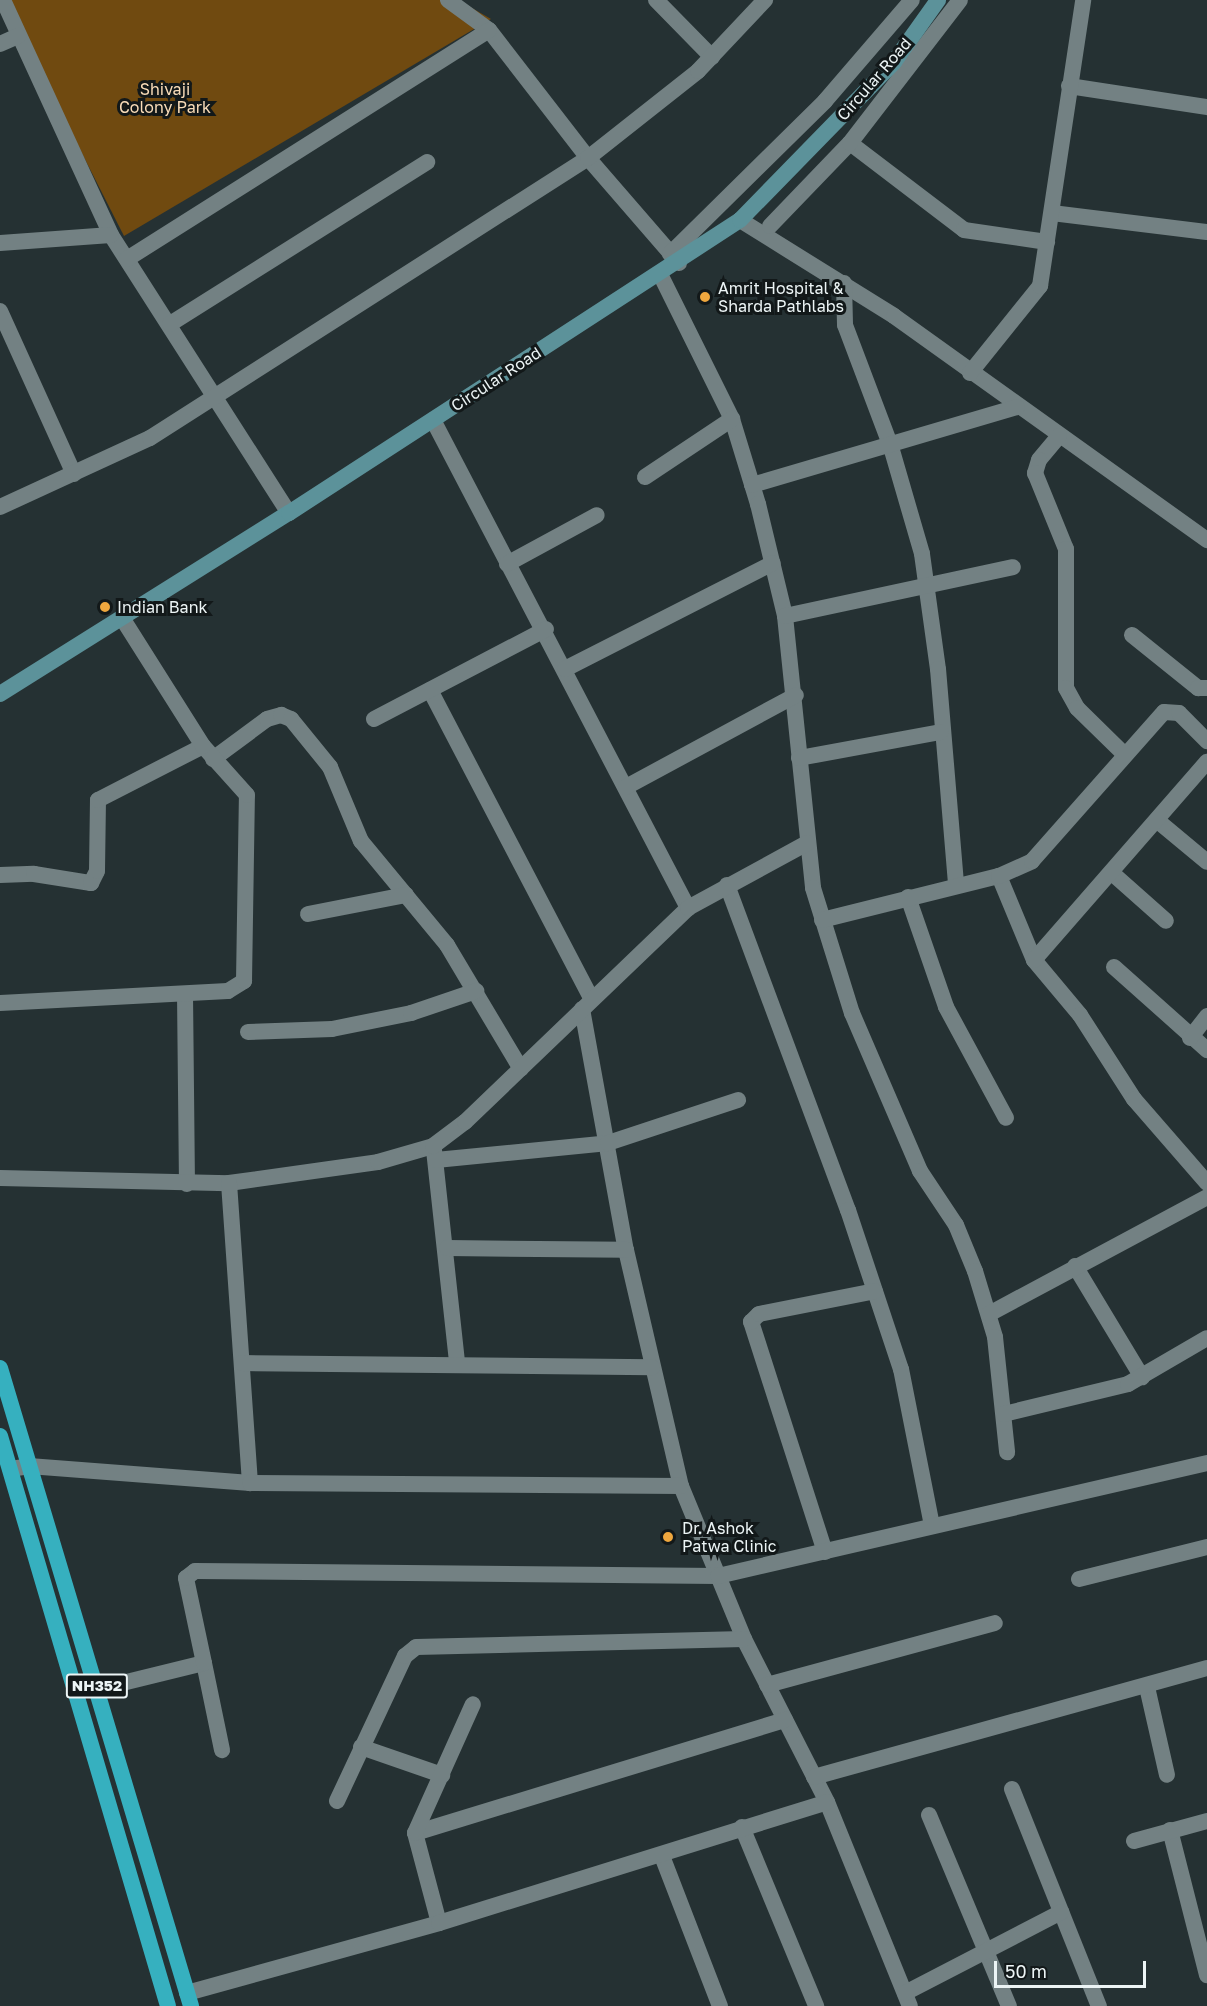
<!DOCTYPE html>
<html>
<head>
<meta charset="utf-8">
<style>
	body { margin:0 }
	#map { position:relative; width:1207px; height:2006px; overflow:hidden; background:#253133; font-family:"Golos Text",sans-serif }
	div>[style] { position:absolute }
	.green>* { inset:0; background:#704a10 }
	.minor>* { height:16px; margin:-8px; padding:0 8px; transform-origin:8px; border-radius:8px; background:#738183 }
	.secondary>* { height:16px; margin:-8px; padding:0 8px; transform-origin:8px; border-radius:8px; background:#5c929a }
	.trunk>* { height:16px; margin:-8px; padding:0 8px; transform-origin:8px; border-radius:8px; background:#36b0bf }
	.dots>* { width:16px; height:16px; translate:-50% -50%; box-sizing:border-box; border:3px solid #121819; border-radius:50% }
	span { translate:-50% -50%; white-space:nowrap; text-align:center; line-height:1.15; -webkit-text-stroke:6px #121819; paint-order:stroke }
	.shield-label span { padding:2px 4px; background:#121819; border:2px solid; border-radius:4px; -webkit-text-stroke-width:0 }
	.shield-label { font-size:15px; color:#ecf4f5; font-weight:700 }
	.street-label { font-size:16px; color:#ecf4f5 }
	.park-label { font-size:16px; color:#f9dcb8 }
	.poi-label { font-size:16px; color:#ecf4f5 }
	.left { translate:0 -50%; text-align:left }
	.scale { position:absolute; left:994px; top:1961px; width:152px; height:27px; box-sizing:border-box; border:3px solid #ecf4f5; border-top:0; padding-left:8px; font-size:18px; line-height:21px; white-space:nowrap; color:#ecf4f5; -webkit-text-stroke:4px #121819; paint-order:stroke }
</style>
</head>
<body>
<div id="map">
	<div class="green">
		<i style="clip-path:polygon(4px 0,458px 0,491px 19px,124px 236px)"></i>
	</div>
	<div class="minor">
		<i style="left:3px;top:0;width:259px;rotate:65.3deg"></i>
		<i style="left:111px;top:235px;width:330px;rotate:57.4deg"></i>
		<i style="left:448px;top:0;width:51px;rotate:36.2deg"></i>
		<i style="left:489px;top:30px;width:162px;rotate:52.3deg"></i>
		<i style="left:588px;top:158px;width:139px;rotate:49.1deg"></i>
		<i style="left:656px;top:0;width:80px;rotate:45.5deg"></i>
		<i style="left:0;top:44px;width:20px;rotate:-24deg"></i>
		<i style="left:1069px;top:86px;width:140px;rotate:8.7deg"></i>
		<i style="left:850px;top:143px;width:143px;rotate:37.3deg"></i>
		<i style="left:964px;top:230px;width:84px;rotate:8.2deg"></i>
		<i style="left:1052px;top:213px;width:156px;rotate:7deg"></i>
		<i style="left:740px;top:220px;width:181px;rotate:31.9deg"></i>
		<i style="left:894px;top:316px;width:385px;rotate:35.6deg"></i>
		<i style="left:770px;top:226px;width:115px;rotate:-46.1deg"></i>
		<i style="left:850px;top:143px;width:180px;rotate:-52.4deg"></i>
		<i style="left:0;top:243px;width:111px;rotate:-4.1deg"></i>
		<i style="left:670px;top:254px;width:218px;rotate:-44.6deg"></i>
		<i style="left:825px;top:101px;width:133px;rotate:-49.3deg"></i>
		<i style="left:127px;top:259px;width:428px;rotate:-32.3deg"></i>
		<i style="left:660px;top:274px;width:162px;rotate:63.6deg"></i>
		<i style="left:732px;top:419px;width:89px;rotate:73deg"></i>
		<i style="left:758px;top:504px;width:115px;rotate:76.4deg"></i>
		<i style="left:785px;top:616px;width:273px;rotate:84.1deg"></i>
		<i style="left:813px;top:888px;width:131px;rotate:72.7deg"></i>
		<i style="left:852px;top:1013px;width:172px;rotate:66.7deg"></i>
		<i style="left:920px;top:1171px;width:65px;rotate:56.3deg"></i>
		<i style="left:956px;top:1225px;width:50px;rotate:67.6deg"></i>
		<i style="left:975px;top:1271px;width:69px;rotate:73.1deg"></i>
		<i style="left:995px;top:1337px;width:116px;rotate:84deg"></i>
		<i style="left:844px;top:283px;width:42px;rotate:88.6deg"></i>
		<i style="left:845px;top:325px;width:130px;rotate:69.3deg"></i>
		<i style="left:891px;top:447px;width:111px;rotate:73.8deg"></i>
		<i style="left:922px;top:554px;width:116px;rotate:82.1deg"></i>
		<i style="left:938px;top:669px;width:217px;rotate:85.2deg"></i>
		<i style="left:0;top:311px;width:179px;rotate:65.6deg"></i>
		<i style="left:170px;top:324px;width:304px;rotate:-32.2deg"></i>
		<i style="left:970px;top:373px;width:112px;rotate:-51.2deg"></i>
		<i style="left:1040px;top:286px;width:289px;rotate:-81.4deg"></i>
		<i style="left:433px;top:420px;width:551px;rotate:62.41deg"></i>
		<i style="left:1059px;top:436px;width:31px;rotate:130deg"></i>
		<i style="left:1039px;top:460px;width:14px;rotate:107deg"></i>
		<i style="left:1035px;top:473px;width:82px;rotate:67.8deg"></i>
		<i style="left:1066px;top:549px;width:139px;rotate:90deg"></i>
		<i style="left:1066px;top:688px;width:23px;rotate:61deg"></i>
		<i style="left:1077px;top:708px;width:67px;rotate:44.4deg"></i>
		<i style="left:645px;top:477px;width:105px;rotate:-33.7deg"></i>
		<i style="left:752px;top:485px;width:276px;rotate:-16.4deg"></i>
		<i style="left:0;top:507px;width:165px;rotate:-24.7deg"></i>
		<i style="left:150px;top:438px;width:520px;rotate:-32.59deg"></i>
		<i style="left:588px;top:158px;width:140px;rotate:-38.3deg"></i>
		<i style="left:698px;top:71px;width:98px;rotate:-46.7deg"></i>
		<i style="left:507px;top:564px;width:102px;rotate:-28.6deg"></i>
		<i style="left:785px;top:616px;width:233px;rotate:-12.1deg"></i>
		<i style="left:1132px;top:635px;width:85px;rotate:38.8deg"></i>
		<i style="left:1198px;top:688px;width:9px"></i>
		<i style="left:565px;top:669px;width:233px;rotate:-27deg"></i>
		<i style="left:430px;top:690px;width:348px;rotate:62.4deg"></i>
		<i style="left:374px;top:719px;width:194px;rotate:-27.6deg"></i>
		<i style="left:799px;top:758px;width:144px;rotate:-10.4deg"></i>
		<i style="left:213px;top:759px;width:67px;rotate:-36.5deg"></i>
		<i style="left:267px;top:719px;width:15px;rotate:-16deg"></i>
		<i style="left:281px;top:715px;width:11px;rotate:22deg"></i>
		<i style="left:291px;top:719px;width:62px;rotate:50.9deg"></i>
		<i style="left:330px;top:767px;width:80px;rotate:67.3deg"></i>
		<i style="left:361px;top:841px;width:135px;rotate:50.4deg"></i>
		<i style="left:447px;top:945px;width:144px;rotate:59.2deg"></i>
		<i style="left:626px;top:787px;width:193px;rotate:-28.4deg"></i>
		<i style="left:1159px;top:822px;width:62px;rotate:39.8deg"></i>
		<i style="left:1112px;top:873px;width:72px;rotate:41.6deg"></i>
		<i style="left:0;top:875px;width:34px;rotate:-2deg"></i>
		<i style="left:34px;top:874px;width:58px;rotate:9deg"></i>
		<i style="left:91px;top:883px;width:13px;rotate:-63deg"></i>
		<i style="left:97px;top:871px;width:71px;rotate:-89.2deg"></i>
		<i style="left:98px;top:800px;width:118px;rotate:-27.2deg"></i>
		<i style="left:999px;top:876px;width:91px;rotate:67.4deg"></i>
		<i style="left:1034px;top:960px;width:72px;rotate:50.1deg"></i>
		<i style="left:1080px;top:1015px;width:100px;rotate:57.3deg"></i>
		<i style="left:1134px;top:1099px;width:111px;rotate:49deg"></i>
		<i style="left:727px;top:885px;width:347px;rotate:69.6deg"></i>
		<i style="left:848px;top:1210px;width:168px;rotate:71.6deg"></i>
		<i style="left:901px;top:1369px;width:160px;rotate:78.8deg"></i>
		<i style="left:908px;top:897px;width:116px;rotate:70.9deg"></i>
		<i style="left:946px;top:1007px;width:126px;rotate:61.6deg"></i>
		<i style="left:308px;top:914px;width:100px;rotate:-11deg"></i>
		<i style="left:822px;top:920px;width:182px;rotate:-14deg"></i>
		<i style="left:999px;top:876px;width:36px;rotate:-24deg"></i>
		<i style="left:1032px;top:861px;width:199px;rotate:-48.5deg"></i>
		<i style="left:1164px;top:712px;width:15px;rotate:4deg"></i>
		<i style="left:1179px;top:713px;width:40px;rotate:45deg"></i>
		<i style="left:1034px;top:960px;width:263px;rotate:-48.9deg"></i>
		<i style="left:1114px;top:967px;width:125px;rotate:41.7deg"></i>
		<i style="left:185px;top:994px;width:190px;rotate:89.4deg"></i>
		<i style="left:0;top:1003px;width:228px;rotate:-3deg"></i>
		<i style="left:228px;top:991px;width:19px;rotate:-32deg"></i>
		<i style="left:244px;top:981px;width:186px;rotate:-89.1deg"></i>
		<i style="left:247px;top:795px;width:66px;rotate:-131.9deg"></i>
		<i style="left:203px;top:746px;width:151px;rotate:-122.3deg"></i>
		<i style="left:582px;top:1009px;width:245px;rotate:79.7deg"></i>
		<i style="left:626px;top:1250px;width:242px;rotate:76.9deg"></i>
		<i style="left:681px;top:1486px;width:165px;rotate:67.6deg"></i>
		<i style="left:744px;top:1639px;width:183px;rotate:63deg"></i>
		<i style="left:827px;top:1802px;width:220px;rotate:67.9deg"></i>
		<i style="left:248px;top:1032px;width:84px;rotate:-2deg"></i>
		<i style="left:332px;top:1029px;width:81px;rotate:-11.4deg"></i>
		<i style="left:411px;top:1013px;width:69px;rotate:-18.7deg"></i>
		<i style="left:1190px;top:1038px;width:28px;rotate:-52deg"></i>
		<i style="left:434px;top:1150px;width:213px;rotate:83.8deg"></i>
		<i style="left:436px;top:1160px;width:173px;rotate:-5.6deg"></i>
		<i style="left:608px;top:1143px;width:137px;rotate:-18.3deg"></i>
		<i style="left:0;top:1178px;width:229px;rotate:1.3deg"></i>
		<i style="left:229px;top:1183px;width:150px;rotate:-8deg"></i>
		<i style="left:378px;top:1162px;width:57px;rotate:-16.2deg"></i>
		<i style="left:433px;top:1146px;width:40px;rotate:-37deg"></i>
		<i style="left:465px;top:1122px;width:309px;rotate:-43.8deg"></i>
		<i style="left:688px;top:908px;width:136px;rotate:-28.6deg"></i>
		<i style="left:229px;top:1183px;width:301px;rotate:86deg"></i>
		<i style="left:447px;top:1248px;width:179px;rotate:0.6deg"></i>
		<i style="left:1075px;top:1266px;width:130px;rotate:58.9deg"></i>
		<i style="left:989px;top:1314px;width:247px;rotate:-28.2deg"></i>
		<i style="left:242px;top:1363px;width:410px;rotate:0.6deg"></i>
		<i style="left:1004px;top:1414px;width:128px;rotate:-13.6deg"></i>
		<i style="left:1128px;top:1384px;width:91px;rotate:-30.2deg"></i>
		<i style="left:11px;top:1469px;width:18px;rotate:-9deg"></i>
		<i style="left:29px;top:1466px;width:222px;rotate:4.4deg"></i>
		<i style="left:250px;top:1483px;width:431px;rotate:0.4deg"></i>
		<i style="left:825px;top:1552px;width:242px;rotate:-107.8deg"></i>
		<i style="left:751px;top:1322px;width:11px;rotate:-45deg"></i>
		<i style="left:759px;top:1314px;width:118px;rotate:-11.2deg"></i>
		<i style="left:1079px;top:1579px;width:132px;rotate:-14deg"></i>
		<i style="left:204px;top:1663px;width:89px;rotate:78.3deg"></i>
		<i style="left:767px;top:1685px;width:236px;rotate:-15.2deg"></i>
		<i style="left:1147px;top:1687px;width:90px;rotate:77.2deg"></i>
		<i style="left:98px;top:1689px;width:109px;rotate:-13.8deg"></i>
		<i style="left:204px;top:1663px;width:87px;rotate:-102deg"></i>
		<i style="left:186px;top:1578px;width:11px;rotate:-38deg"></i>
		<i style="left:195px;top:1571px;width:523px;rotate:0.55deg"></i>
		<i style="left:718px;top:1576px;width:502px;rotate:-13.01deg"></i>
		<i style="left:361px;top:1747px;width:86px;rotate:19.1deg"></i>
		<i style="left:814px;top:1777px;width:408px;rotate:-15.5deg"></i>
		<i style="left:1012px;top:1789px;width:234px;rotate:68.2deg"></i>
		<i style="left:337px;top:1801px;width:160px;rotate:-64.9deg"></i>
		<i style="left:405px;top:1656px;width:14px;rotate:-39deg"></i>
		<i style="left:416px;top:1647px;width:328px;rotate:-1.4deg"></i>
		<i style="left:929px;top:1815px;width:207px;rotate:67.3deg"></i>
		<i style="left:742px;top:1827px;width:194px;rotate:67.5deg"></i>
		<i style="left:1170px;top:1830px;width:150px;rotate:75.7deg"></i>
		<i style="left:415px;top:1833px;width:387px;rotate:-17deg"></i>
		<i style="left:1134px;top:1841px;width:76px;rotate:-15.3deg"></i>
		<i style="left:662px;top:1856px;width:161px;rotate:68.9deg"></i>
		<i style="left:439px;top:1923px;width:93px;rotate:-104.9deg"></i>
		<i style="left:415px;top:1833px;width:141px;rotate:-65.8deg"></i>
		<i style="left:187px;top:1993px;width:262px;rotate:-15.5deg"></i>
		<i style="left:439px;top:1923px;width:406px;rotate:-17.3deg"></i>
		<i style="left:905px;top:1993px;width:176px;rotate:-27.4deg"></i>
	</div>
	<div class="secondary">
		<i style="left:0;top:694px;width:341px;rotate:-32.1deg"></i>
		<i style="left:289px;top:513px;width:538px;rotate:-33.01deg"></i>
		<i style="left:740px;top:220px;width:221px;rotate:-45.7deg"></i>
		<i style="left:894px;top:62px;width:76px;rotate:-54.6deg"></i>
	</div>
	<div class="trunk">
		<i style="left:0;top:1368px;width:666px;rotate:73.33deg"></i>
		<i style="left:0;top:1436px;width:594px;rotate:73.58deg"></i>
	</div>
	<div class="dots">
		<i style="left:705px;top:297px;background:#efa73e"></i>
		<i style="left:105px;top:607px;background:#efa73e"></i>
		<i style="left:668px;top:1537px;background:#efa73e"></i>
	</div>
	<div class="shield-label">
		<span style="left:97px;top:1686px">NH352</span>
	</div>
	<div class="street-label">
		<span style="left:874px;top:79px;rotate:-49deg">Circular Road</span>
		<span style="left:496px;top:379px;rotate:-33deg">Circular Road</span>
	</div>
	<div class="park-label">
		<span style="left:165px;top:98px">Shivaji<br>Colony Park</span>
	</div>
	<div class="poi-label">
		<span class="left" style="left:718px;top:297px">Amrit Hospital &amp;<br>Sharda Pathlabs</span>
		<span class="left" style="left:117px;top:607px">Indian Bank</span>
		<span class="left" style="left:682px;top:1537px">Dr. Ashok<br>Patwa Clinic</span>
	</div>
	<div class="scale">50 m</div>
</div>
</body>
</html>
